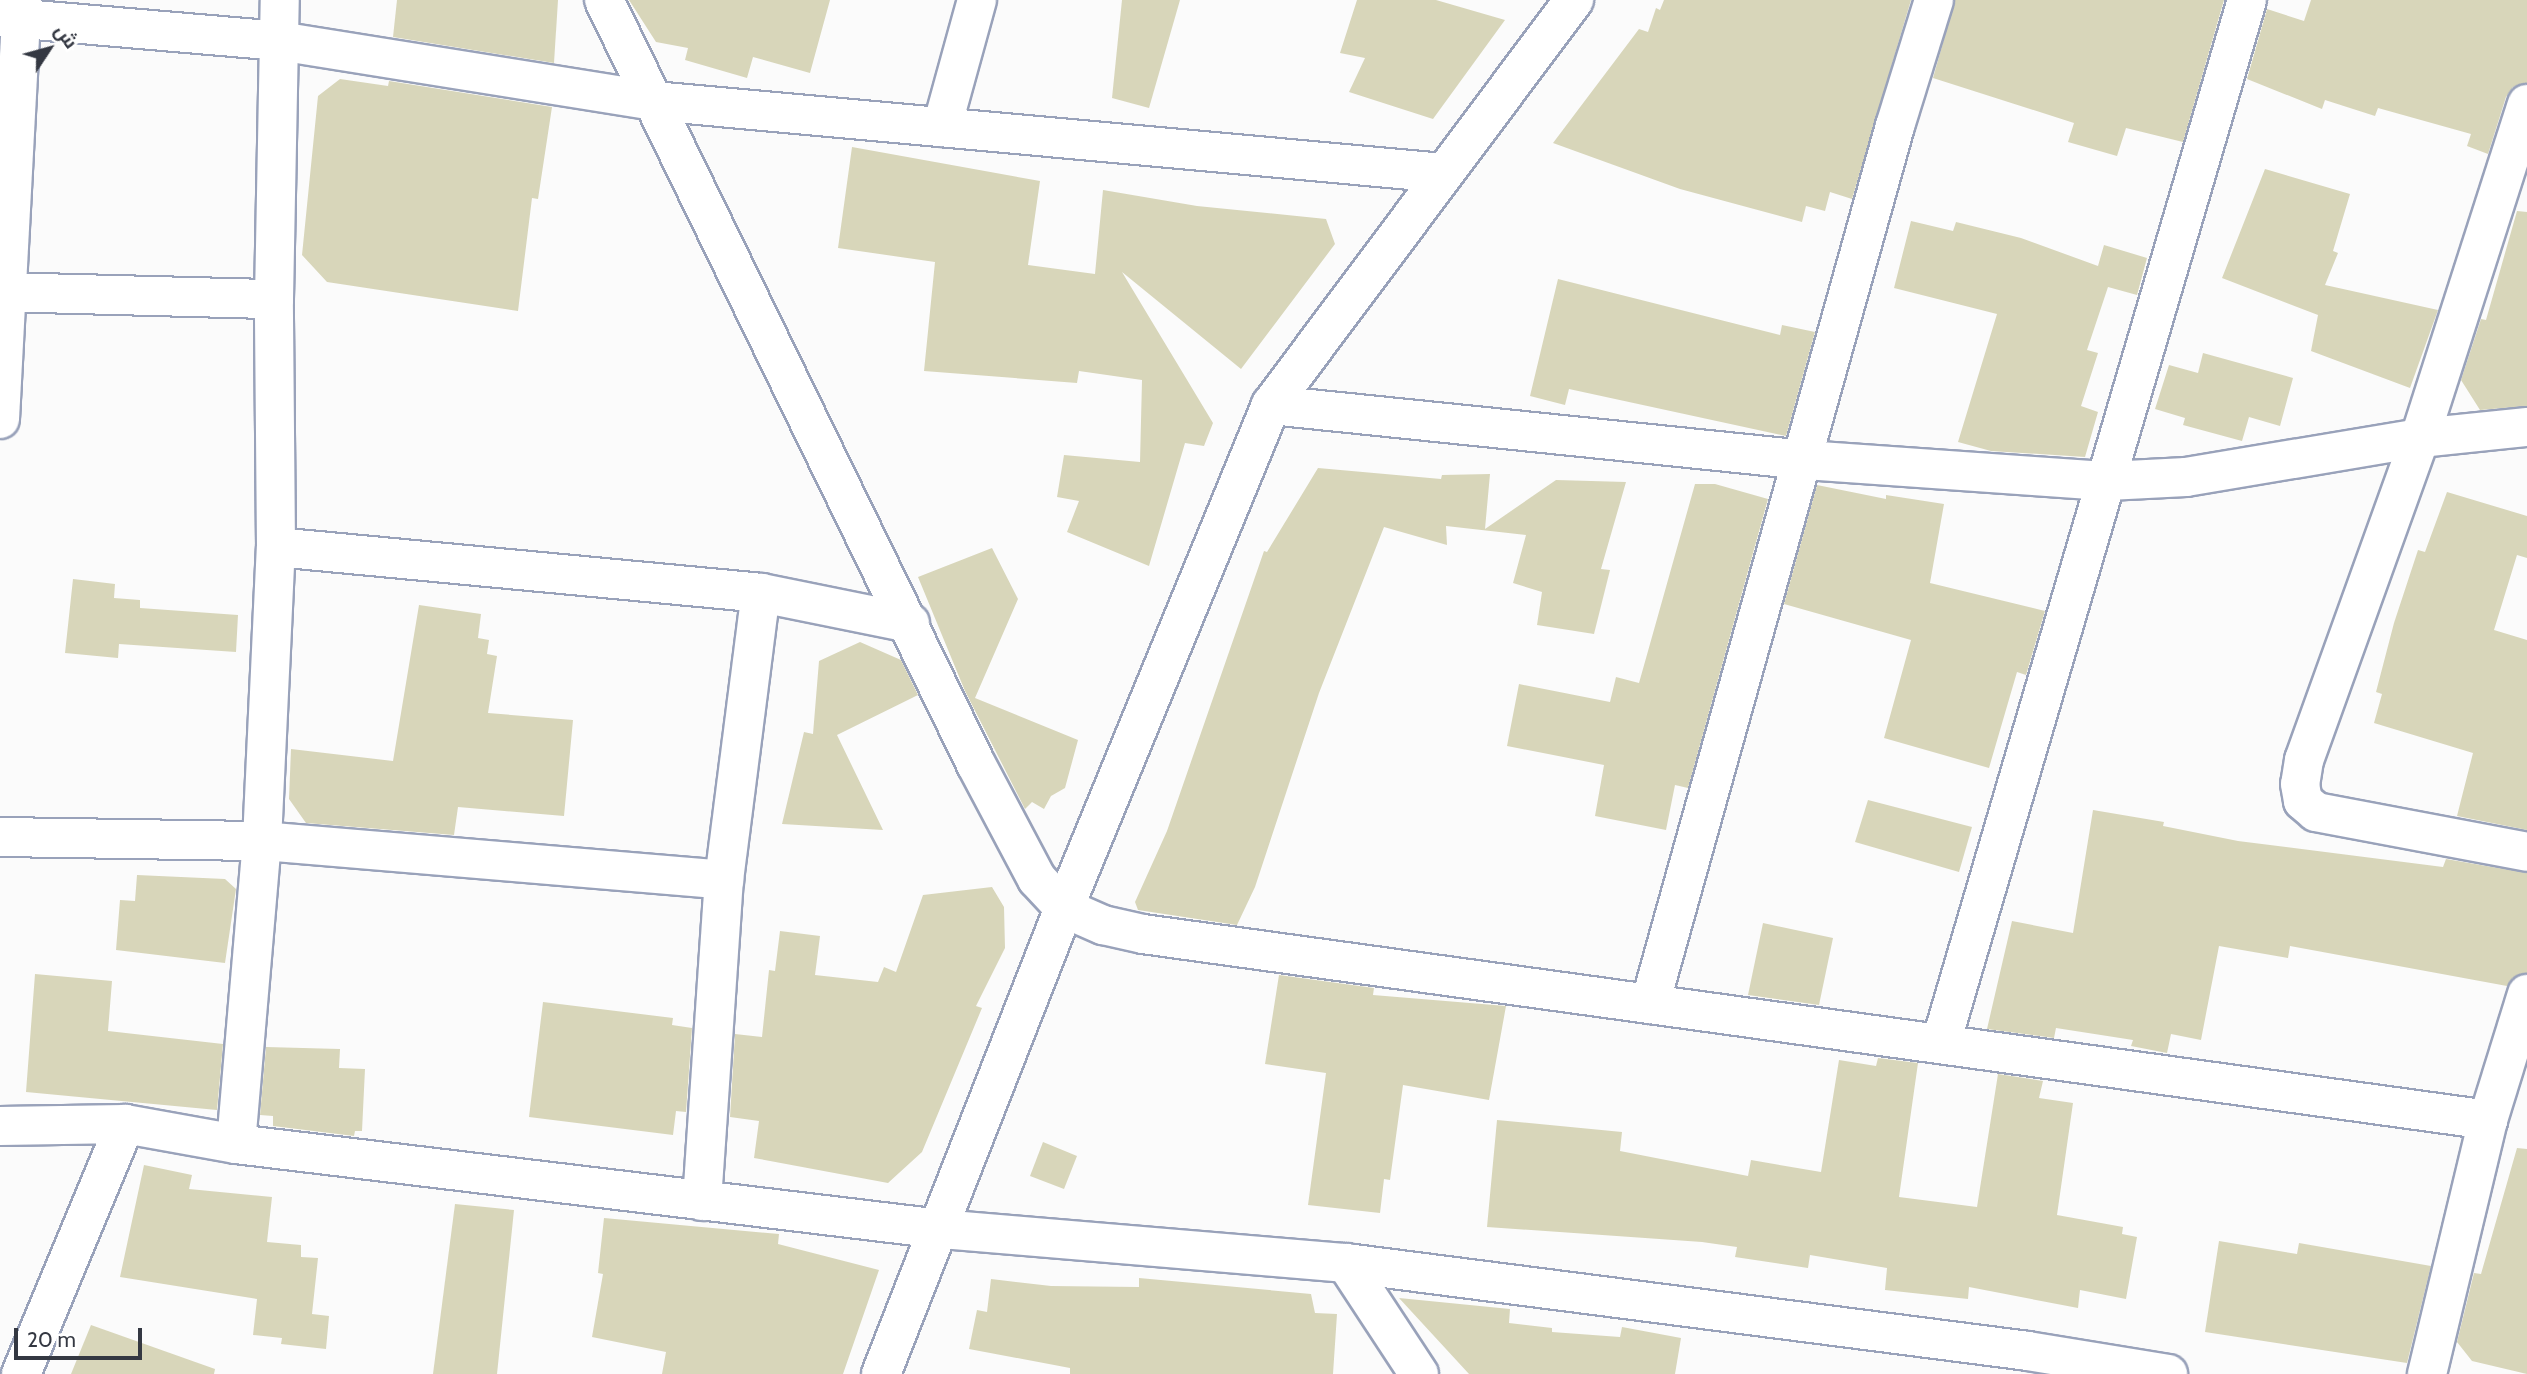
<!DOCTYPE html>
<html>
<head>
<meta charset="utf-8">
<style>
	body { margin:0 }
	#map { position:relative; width:2527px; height:1374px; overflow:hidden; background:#fbfbfb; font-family:Cabin,Cairo,sans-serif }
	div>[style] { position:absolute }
	.building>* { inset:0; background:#d8d6ba }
	.roads { filter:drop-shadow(2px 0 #99a2ba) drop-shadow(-2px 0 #99a2ba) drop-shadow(0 2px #99a2ba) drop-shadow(0 -2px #99a2ba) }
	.street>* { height:38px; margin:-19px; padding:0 19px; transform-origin:19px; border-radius:19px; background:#fff }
	.secondary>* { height:38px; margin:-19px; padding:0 19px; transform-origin:19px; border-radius:19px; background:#fff }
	span { translate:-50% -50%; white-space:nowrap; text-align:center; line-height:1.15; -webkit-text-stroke:5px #fff; paint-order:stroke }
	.north { position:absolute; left:14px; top:14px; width:70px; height:70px; -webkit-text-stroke:5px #fff; paint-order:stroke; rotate:54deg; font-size:19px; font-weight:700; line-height:28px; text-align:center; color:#343842 }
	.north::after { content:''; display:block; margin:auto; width:24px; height:32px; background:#343842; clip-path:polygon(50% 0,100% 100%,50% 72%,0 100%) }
	.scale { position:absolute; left:14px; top:1328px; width:128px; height:32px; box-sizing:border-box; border:4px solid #343842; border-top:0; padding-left:9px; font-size:21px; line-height:24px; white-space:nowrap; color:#343842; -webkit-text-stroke:5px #fff; paint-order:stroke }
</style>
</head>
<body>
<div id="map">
	<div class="building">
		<i style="clip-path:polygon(397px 0,558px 0,554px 63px,393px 37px)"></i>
		<i style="clip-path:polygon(629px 0,830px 0,810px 73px,753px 57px,747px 78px,685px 60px,688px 48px,656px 42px)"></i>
		<i style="clip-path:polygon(1122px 0,1180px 0,1149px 108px,1112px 98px)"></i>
		<i style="clip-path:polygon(1357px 0,1436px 0,1505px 20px,1433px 119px,1349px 92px,1365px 58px,1340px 53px)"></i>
		<i style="clip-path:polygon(1664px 0,1911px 0,1852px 199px,1830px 192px,1825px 211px,1806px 206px,1802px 222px,1680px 189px,1553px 143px,1639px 29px,1648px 32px,1656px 8px,1660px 10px)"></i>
		<i style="clip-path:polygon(1955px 0,2224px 0,2183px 142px,2126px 128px,2117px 156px,2068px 142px,2074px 123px,1933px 78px)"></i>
		<i style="clip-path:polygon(2311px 0,2527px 0,2527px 83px,2513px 87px,2506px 97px,2488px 154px,2467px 146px,2471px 134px,2378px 108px,2375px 116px,2325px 100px,2322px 109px,2247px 79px,2267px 9px,2304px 21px)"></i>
		<i style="clip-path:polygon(340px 79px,388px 86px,389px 81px,552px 107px,538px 199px,532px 198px,518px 311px,327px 282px,302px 255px,318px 96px)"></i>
		<i style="clip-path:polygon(852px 147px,1040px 181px,1028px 265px,1095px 274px,1103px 190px,1197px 206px,1326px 219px,1335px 244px,1241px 369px,1122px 272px,1213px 423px,1204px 446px,1185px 443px,1149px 566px,1067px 532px,1079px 501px,1057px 497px,1064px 455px,1140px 462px,1142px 380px,1079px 371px,1077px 383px,924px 371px,935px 262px,838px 248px)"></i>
		<i style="clip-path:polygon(2265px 169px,2350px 194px,2333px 251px,2338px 253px,2325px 285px,2438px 310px,2410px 388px,2311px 351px,2318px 315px,2222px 278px)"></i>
		<i style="clip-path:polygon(2517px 211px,2527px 212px,2527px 406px,2480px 410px,2461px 380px,2481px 319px,2486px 320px)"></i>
		<i style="clip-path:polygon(1911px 221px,1953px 231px,1956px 222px,2021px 238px,2098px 266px,2104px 245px,2147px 258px,2137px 295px,2108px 287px,2087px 350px,2098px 353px,2081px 406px,2098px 412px,2085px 457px,1991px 451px,1958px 442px,1997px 314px,1894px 288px)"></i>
		<i style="clip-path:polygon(1558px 279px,1780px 335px,1782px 325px,1815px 332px,1786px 436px,1569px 389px,1565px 405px,1530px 396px)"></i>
		<i style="clip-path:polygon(2203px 353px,2293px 378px,2280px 426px,2249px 417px,2242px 441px,2183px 425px,2185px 418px,2155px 409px,2169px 365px,2198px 373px)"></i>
		<i style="clip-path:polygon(1318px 468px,1441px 479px,1442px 475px,1490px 474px,1485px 529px,1556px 480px,1626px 482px,1601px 569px,1610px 570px,1594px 634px,1537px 625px,1542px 592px,1513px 583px,1526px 535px,1446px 526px,1447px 545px,1384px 527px,1319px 693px,1255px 887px,1237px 925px,1138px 910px,1135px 902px,1167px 831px,1264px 551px,1267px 552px)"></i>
		<i style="clip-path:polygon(1695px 484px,1715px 484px,1768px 499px,1688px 788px,1675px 785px,1666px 830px,1595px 816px,1604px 765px,1507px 746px,1519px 684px,1610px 702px,1616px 677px,1639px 683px)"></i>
		<i style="clip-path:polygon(1817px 485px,1886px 499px,1886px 495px,1944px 504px,1930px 583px,2045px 611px,2026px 675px,2017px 672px,1989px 768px,1884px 738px,1911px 640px,1784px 604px)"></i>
		<i style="clip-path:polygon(2447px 492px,2527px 516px,2527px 558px,2517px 555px,2494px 630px,2527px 640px,2527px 830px,2457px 816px,2473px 753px,2374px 723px,2382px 694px,2376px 692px,2394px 623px,2418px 550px,2425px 552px)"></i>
		<i style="clip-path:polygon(992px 548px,1018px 599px,975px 698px,1078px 740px,1065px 788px,1051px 796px,1044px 809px,1032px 802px,1025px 809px,965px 691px,918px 577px)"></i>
		<i style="clip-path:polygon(73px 579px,115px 584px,114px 598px,140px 600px,140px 608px,238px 615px,236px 652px,119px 644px,118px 658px,65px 653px)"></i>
		<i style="clip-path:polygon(419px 605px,481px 614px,478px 638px,489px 640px,487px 654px,497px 656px,488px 713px,573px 720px,564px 816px,458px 807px,454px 835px,306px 823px,289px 799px,291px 749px,393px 761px)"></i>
		<i style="clip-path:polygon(860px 642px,901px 660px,918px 695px,837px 735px,883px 830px,782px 824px,804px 732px,813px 734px,819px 661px)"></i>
		<i style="clip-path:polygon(1868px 800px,1972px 827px,1959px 872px,1855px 842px)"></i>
		<i style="clip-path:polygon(2093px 810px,2164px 822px,2163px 826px,2238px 841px,2443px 867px,2446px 859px,2527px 873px,2527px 973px,2513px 978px,2507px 986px,2290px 946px,2288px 958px,2219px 946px,2201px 1040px,2171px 1034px,2167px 1053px,2131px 1046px,2133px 1040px,2056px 1028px,2054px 1038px,1987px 1029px,2012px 921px,2073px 933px)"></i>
		<i style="clip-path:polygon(137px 875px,225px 879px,236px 889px,225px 963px,116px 950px,120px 900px,135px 901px)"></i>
		<i style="clip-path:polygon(992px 887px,1004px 907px,1005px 948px,976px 1006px,982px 1008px,922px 1152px,888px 1183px,754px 1158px,759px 1121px,730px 1117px,735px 1034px,762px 1037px,769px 970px,775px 971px,780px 931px,820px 936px,815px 975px,878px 982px,884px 967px,896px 972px,923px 895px)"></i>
		<i style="clip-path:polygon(1763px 923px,1833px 938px,1819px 1005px,1748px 995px)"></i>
		<i style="clip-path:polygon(35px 974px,112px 981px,108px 1031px,223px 1044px,217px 1110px,26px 1092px)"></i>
		<i style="clip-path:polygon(1279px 975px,1374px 988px,1373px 995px,1506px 1006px,1489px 1100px,1403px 1085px,1390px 1180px,1384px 1179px,1380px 1213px,1308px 1205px,1326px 1073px,1265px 1064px)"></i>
		<i style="clip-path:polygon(543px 1002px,673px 1018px,672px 1025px,692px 1028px,686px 1112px,676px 1111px,673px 1135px,529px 1117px)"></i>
		<i style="clip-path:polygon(266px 1047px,340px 1049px,339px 1068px,365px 1069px,362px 1131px,355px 1131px,354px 1136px,273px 1126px,273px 1116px,260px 1115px)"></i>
		<i style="clip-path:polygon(1878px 1058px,1918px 1063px,1899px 1197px,1977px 1207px,1998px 1074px,2043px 1081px,2039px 1098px,2073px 1103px,2057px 1215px,2123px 1227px,2122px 1234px,2137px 1237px,2126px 1299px,2080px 1290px,2078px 1308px,1969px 1287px,1968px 1299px,1885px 1290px,1887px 1268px,1810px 1255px,1808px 1268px,1735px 1257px,1737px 1247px,1702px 1242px,1487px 1227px,1497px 1120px,1622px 1132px,1620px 1151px,1748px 1176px,1751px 1160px,1821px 1172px,1839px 1060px,1876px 1066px)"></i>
		<i style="clip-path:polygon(1043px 1142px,1077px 1156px,1064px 1189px,1030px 1176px)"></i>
		<i style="clip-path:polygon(2517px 1148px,2527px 1149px,2527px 1374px,2472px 1361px,2457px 1342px,2474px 1273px,2481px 1274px)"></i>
		<i style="clip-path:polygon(144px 1165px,192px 1175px,189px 1189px,272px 1197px,267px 1242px,301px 1245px,301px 1257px,318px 1258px,312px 1314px,329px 1316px,326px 1349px,281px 1344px,282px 1338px,253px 1335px,257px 1299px,120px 1277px)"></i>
		<i style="clip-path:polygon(455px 1204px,514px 1210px,497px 1374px,433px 1374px)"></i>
		<i style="clip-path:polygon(604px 1218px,779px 1234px,778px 1244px,879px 1270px,843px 1374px,662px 1374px,666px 1352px,592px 1337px,603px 1274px,598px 1273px)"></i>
		<i style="clip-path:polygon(2219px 1241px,2297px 1254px,2299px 1243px,2431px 1266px,2407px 1363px,2205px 1332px)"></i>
		<i style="clip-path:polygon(1139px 1278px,1311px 1294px,1315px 1313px,1337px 1314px,1333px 1374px,1070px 1374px,1070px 1368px,969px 1349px,977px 1310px,987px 1312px,991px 1279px,1051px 1286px,1139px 1287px)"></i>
		<i style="clip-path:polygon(1399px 1298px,1510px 1309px,1509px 1323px,1552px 1328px,1552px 1332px,1620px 1337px,1622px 1327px,1681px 1338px,1675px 1374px,1469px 1374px)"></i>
		<i style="clip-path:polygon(91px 1325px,215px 1369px,214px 1374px,71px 1374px)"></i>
	</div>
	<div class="roads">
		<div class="street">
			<i style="left:604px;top:0;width:850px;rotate:64.04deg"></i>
			<i style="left:976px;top:764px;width:130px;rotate:62.1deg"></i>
			<i style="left:1037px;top:879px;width:40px;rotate:47deg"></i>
			<i style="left:1064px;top:908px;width:43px;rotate:23.6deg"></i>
			<i style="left:1103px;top:925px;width:41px;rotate:12.7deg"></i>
			<i style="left:1143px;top:934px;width:1358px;rotate:7.87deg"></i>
			<i style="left:0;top:17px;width:280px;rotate:4.9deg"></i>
			<i style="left:279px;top:41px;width:380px;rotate:9.1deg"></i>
			<i style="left:654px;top:101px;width:793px;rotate:5.21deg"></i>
			<i style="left:2527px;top:104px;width:351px;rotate:107.8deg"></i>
			<i style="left:2420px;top:438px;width:342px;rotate:109.8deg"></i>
			<i style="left:2304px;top:760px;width:24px;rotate:99deg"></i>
			<i style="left:2300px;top:784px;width:17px;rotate:80deg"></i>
			<i style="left:2303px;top:801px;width:17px;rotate:40deg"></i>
			<i style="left:2316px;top:812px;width:215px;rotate:10.7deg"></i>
			<i style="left:942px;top:127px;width:132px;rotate:-74.6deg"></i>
			<i style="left:0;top:292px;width:274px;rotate:1.5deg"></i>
			<i style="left:1271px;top:405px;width:537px;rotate:5.88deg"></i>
			<i style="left:1805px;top:460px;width:304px;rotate:4deg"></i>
			<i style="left:2108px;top:481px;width:78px;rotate:-2.9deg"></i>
			<i style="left:2186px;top:477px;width:237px;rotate:-9.5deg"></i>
			<i style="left:2420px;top:438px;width:108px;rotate:-5.9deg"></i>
			<i style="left:0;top:419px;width:420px;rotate:-87deg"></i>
			<i style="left:276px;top:547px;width:487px;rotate:5.4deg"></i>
			<i style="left:761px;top:593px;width:152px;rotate:11.4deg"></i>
			<i style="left:0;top:837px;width:262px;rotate:0.9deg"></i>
			<i style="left:262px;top:841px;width:464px;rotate:4.8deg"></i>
			<i style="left:1650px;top:1004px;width:912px;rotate:-74.41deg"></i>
			<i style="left:1895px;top:126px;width:132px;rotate:-72.8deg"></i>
			<i style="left:1941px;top:1043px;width:1087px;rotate:-73.65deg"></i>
			<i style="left:0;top:1126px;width:125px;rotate:-0.9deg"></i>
			<i style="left:125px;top:1124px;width:113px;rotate:10.2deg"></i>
			<i style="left:236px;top:1144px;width:709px;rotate:6.88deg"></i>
			<i style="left:236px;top:1144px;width:304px;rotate:-85.1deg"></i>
			<i style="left:262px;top:841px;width:294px;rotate:-87.3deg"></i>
			<i style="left:276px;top:547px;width:248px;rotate:-90.5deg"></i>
			<i style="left:274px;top:299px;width:299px;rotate:-88.9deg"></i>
			<i style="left:702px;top:1201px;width:322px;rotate:-86.1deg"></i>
			<i style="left:724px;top:880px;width:289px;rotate:-82.7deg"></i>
			<i style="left:1346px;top:1263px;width:133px;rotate:56.7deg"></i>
			<i style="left:21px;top:1374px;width:271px;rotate:-67.4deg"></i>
			<i style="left:2427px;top:1374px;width:261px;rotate:-76.5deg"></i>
			<i style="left:2488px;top:1120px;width:132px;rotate:-72.8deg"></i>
		</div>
		<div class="secondary">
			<i style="left:940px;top:1229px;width:407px;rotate:4.8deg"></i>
			<i style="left:1346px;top:1263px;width:688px;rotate:7.35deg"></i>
			<i style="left:2028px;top:1351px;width:142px;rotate:9.3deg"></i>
			<i style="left:881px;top:1374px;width:501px;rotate:-68.56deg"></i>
			<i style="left:1064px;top:908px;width:544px;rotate:-67.63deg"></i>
			<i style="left:1271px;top:405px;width:506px;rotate:-53.2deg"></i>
		</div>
	</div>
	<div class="north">ش</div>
	<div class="scale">20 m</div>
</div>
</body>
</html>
